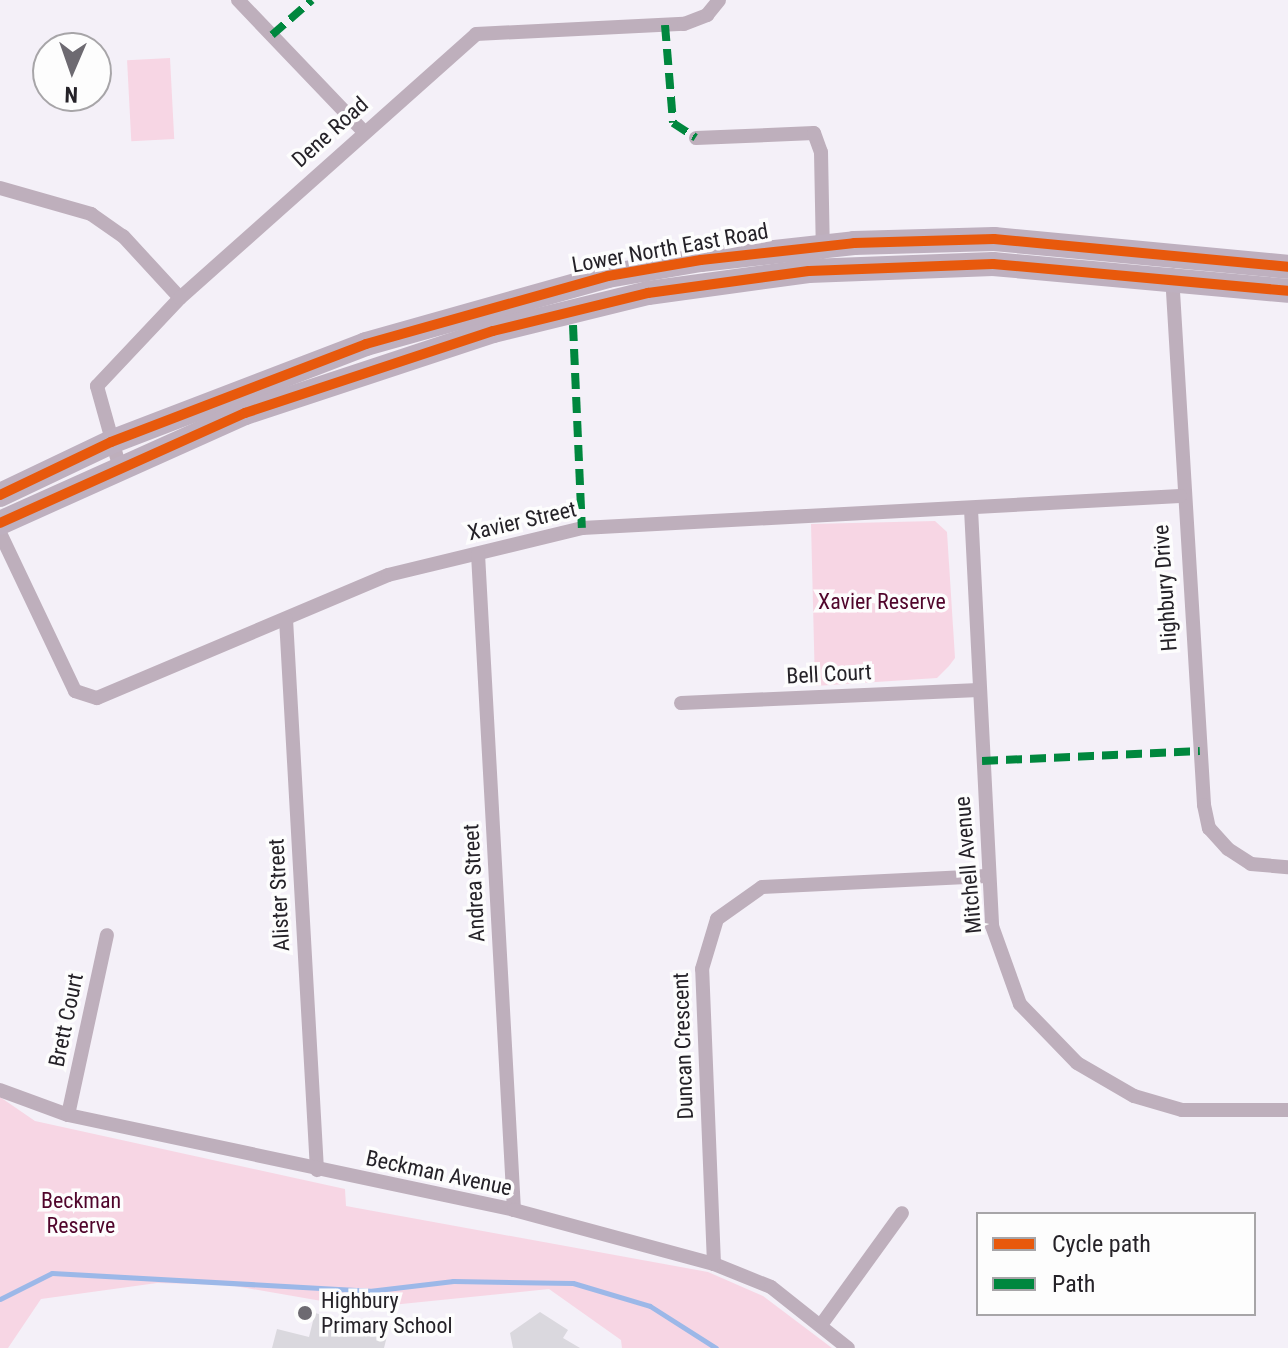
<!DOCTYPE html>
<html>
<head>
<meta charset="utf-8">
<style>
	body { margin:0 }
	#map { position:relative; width:1288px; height:1348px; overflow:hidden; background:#f4f0f8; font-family:"Roboto Condensed",sans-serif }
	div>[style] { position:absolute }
	.green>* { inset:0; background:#f7d6e4; transform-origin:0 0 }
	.stream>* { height:5px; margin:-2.5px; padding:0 2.5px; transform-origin:2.5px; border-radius:2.5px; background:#9cb8e8 }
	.building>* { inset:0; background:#dad8de }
	.street>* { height:14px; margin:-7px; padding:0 7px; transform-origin:7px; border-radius:7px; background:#beafbc }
	.primary>* { height:24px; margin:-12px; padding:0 12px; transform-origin:12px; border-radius:12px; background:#beb0bf }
	.quiet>* { height:8px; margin-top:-4px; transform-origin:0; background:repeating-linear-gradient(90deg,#00873e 0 16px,transparent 0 24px) }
	.cycleway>* { height:10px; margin:-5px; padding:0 5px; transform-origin:5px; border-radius:5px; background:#e8590c }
	.dots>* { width:22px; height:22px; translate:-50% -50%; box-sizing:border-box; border:4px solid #fdfdfd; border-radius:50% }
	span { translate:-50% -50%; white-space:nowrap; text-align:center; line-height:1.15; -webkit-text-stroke:7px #fdfdfd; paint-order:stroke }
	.street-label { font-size:22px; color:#252228 }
	.park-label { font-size:22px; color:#50052b }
	.poi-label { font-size:22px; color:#252228 }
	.left { translate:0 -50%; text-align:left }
	.legend { position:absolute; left:976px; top:1212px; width:280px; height:104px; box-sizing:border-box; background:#fdfdfd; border:2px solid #a7a5a8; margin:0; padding:10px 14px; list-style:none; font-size:24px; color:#252228 }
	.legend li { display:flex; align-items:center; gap:16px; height:40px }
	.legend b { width:40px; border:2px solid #a7a5a8 }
	.north { position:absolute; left:32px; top:32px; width:80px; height:80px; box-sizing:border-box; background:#fdfdfd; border:2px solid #a7a5a8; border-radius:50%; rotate:182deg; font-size:22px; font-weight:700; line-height:32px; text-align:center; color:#252228 }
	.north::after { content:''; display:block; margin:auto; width:28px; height:36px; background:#6d6a71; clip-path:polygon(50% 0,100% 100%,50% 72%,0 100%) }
</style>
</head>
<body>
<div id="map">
	<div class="green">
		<i style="left:170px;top:58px;width:81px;height:43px;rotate:87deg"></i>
		<i style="clip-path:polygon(935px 521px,947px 532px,955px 658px,949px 666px,937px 678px,815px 686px,811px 524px)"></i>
		<i style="clip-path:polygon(0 1097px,35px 1121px,345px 1189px,346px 1206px,708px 1272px,763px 1296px,832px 1348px,622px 1348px,621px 1340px,549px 1289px,362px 1308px,229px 1285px,157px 1283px,41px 1299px,8px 1348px,0 1348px)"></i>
	</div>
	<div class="stream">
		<i style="left:0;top:1299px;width:58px;rotate:-26.6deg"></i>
		<i style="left:52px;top:1273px;width:318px;rotate:3.2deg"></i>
		<i style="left:369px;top:1291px;width:85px;rotate:-6.8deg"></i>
		<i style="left:453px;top:1281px;width:120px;rotate:1deg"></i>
		<i style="left:573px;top:1283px;width:80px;rotate:16.6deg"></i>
		<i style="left:650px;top:1306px;width:78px;rotate:32.5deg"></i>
	</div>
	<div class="building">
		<i style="clip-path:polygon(540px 1312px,568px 1330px,563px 1338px,580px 1348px,513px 1348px,510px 1333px)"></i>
		<i style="clip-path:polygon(315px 1313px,388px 1332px,384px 1348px,272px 1348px,277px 1329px,309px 1337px)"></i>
	</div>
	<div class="street">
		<i style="left:238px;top:0;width:181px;rotate:46.3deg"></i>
		<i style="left:696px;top:138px;width:118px;rotate:-2.4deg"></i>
		<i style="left:814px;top:133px;width:20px;rotate:70deg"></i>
		<i style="left:821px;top:152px;width:100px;rotate:88.9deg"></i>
		<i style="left:0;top:188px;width:95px;rotate:15.9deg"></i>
		<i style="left:91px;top:214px;width:39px;rotate:35deg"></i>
		<i style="left:123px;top:236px;width:84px;rotate:47.4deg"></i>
		<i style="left:1172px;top:275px;width:531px;rotate:86.54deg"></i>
		<i style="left:1204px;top:805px;width:24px;rotate:78deg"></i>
		<i style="left:1209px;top:828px;width:28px;rotate:48deg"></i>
		<i style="left:1228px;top:849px;width:27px;rotate:33deg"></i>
		<i style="left:1251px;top:864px;width:37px;rotate:5deg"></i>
		<i style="left:119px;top:465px;width:82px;rotate:-105.6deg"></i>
		<i style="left:97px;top:386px;width:121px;rotate:-46.7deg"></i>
		<i style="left:180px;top:298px;width:397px;rotate:-41.7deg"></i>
		<i style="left:476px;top:34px;width:208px;rotate:-2.8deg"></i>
		<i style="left:684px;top:24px;width:25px;rotate:-21deg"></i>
		<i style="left:707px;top:15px;width:19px;rotate:-51deg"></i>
		<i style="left:971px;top:509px;width:418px;rotate:87.1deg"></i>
		<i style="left:992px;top:926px;width:83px;rotate:70.3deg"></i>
		<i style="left:1020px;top:1004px;width:82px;rotate:46deg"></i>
		<i style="left:1077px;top:1063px;width:66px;rotate:30.1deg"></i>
		<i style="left:1134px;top:1096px;width:50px;rotate:16.3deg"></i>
		<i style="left:1182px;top:1110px;width:106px"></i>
		<i style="left:0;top:533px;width:175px;rotate:64.6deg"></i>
		<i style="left:75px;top:691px;width:23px;rotate:18deg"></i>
		<i style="left:97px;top:698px;width:316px;rotate:-22.9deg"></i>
		<i style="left:388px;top:575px;width:200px;rotate:-13.6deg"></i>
		<i style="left:582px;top:528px;width:599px;rotate:-3.06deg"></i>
		<i style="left:478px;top:554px;width:657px;rotate:86.86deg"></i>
		<i style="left:286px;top:619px;width:552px;rotate:86.78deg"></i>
		<i style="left:681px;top:703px;width:298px;rotate:-2.5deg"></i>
		<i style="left:0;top:1090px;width:72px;rotate:20.2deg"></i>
		<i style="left:68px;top:1115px;width:456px;rotate:12deg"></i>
		<i style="left:514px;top:1210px;width:207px;rotate:15.1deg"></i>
		<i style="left:714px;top:1264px;width:61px;rotate:22deg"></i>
		<i style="left:771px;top:1287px;width:98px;rotate:38.4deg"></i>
		<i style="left:68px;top:1115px;width:184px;rotate:-77.8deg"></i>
		<i style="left:714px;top:1264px;width:295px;rotate:-92.3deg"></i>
		<i style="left:702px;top:969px;width:52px;rotate:-73.3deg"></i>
		<i style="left:717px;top:919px;width:55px;rotate:-35.4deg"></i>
		<i style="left:762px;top:887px;width:225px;rotate:-2.8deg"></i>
		<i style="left:821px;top:1325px;width:138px;rotate:-54.1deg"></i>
	</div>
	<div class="primary">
		<i style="left:0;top:495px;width:123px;rotate:-25.5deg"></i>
		<i style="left:111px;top:442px;width:273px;rotate:-21deg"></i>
		<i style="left:366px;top:344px;width:251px;rotate:-15.7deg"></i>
		<i style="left:608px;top:276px;width:94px;rotate:-9.8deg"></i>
		<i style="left:701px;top:260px;width:154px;rotate:-6.3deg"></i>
		<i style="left:854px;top:243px;width:140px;rotate:-1.6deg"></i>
		<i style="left:994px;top:239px;width:295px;rotate:5.4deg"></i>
		<i style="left:0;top:523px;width:269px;rotate:-24.2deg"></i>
		<i style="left:245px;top:413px;width:261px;rotate:-18.3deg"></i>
		<i style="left:493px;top:331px;width:160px;rotate:-13.8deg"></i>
		<i style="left:648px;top:293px;width:162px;rotate:-7.8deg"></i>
		<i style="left:809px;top:271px;width:184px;rotate:-2.2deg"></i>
		<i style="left:993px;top:264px;width:296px;rotate:5.2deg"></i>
	</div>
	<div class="quiet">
		<i style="left:665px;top:25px;width:98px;rotate:85.3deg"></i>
		<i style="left:673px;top:123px;width:27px;rotate:33deg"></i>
		<i style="left:272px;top:35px;width:53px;rotate:-41.2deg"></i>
		<i style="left:573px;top:325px;width:203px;rotate:87.5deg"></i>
		<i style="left:982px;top:761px;width:218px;rotate:-2.6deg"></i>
	</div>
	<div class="cycleway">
		<i style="left:0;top:495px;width:123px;rotate:-25.5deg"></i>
		<i style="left:111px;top:442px;width:273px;rotate:-21deg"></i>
		<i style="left:366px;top:344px;width:251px;rotate:-15.7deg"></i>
		<i style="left:608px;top:276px;width:94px;rotate:-9.8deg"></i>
		<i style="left:701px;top:260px;width:154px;rotate:-6.3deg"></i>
		<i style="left:854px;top:243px;width:140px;rotate:-1.6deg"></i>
		<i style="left:994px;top:239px;width:295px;rotate:5.4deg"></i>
		<i style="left:0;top:523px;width:269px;rotate:-24.2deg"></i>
		<i style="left:245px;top:413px;width:261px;rotate:-18.3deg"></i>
		<i style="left:493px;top:331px;width:160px;rotate:-13.8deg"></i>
		<i style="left:648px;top:293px;width:162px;rotate:-7.8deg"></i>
		<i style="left:809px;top:271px;width:184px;rotate:-2.2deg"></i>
		<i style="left:993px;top:264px;width:296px;rotate:5.2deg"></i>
	</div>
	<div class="dots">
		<i style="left:305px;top:1313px;background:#6d6a71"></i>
	</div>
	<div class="street-label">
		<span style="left:330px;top:132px;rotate:-42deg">Dene Road</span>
		<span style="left:670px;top:248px;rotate:-10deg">Lower North East Road</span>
		<span style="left:522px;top:521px;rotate:-13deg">Xavier Street</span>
		<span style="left:1165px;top:588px;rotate:-94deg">Highbury Drive</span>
		<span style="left:829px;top:674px;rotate:-3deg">Bell Court</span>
		<span style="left:968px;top:865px;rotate:-95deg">Mitchell Avenue</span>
		<span style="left:474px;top:883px;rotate:-93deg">Andrea Street</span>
		<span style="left:279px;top:895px;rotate:-93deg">Alister Street</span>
		<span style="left:66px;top:1020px;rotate:-78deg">Brett Court</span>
		<span style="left:683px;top:1046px;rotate:-92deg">Duncan Crescent</span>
		<span style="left:439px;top:1173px;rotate:12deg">Beckman Avenue</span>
	</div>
	<div class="park-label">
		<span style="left:882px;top:602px">Xavier Reserve</span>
		<span style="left:81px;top:1213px">Beckman<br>Reserve</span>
	</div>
	<div class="poi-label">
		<span class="left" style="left:321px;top:1313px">Highbury<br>Primary School</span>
	</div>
	<ul class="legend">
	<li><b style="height:10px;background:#e8590c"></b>Cycle path</li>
	<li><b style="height:10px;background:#00873e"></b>Path</li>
	</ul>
	<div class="north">N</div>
</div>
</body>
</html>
